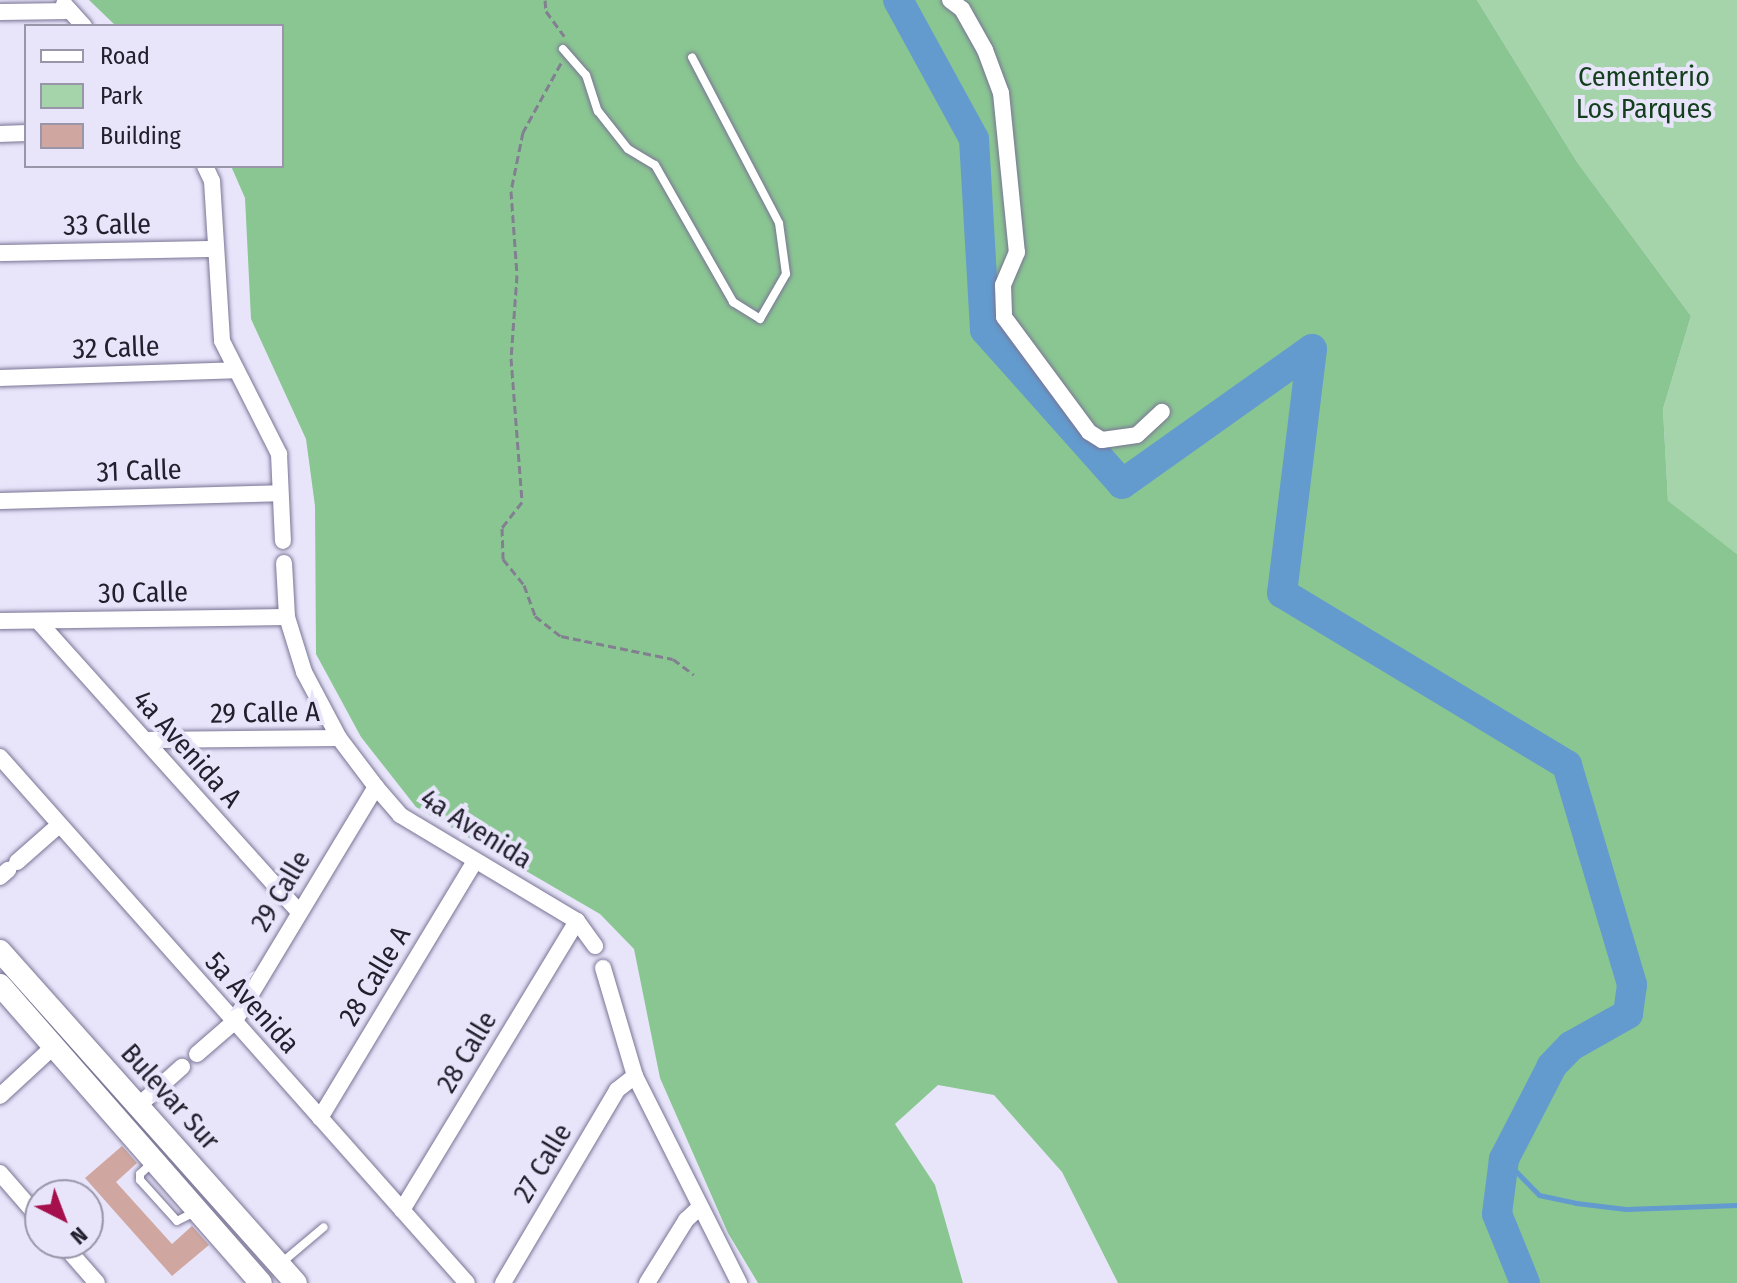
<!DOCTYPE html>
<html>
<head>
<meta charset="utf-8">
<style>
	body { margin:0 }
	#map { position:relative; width:1737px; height:1283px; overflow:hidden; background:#e8e5fb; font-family:"Fira Sans Condensed",sans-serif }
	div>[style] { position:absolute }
	.green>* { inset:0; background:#a5d4aa }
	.forest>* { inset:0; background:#8ac692 }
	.stream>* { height:5px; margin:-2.5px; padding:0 2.5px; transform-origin:2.5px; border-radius:2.5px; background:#639bce }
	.river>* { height:30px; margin:-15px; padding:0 15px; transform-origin:15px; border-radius:15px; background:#639bce }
	.building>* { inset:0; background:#d0a7a0 }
	.path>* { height:3px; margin-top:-1.5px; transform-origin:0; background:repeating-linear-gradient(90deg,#817f90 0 8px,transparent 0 12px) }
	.roads { filter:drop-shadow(0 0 2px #797494) drop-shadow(0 0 2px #797494) }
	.service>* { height:8px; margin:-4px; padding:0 4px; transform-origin:4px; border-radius:4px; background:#fff }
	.minor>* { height:16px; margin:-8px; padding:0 8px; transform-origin:8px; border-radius:8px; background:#fff }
	.secondary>* { height:22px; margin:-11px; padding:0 11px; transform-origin:11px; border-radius:11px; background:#fff }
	span { translate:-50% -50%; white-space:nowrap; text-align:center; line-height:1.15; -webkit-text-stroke:8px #e8e5fb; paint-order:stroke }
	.park-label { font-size:28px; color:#143f1d }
	.street-label { font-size:28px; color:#22202d }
	.legend { position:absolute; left:24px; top:24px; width:260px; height:144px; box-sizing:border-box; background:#e8e5fb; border:2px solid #9996a9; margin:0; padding:10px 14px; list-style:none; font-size:24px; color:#22202d }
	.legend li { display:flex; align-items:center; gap:16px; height:40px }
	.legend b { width:40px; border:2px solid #9996a9 }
	.north { position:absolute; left:24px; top:1179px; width:80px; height:80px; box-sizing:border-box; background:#e8e5fb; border:2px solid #9996a9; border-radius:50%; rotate:138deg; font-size:22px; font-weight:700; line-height:32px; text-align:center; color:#22202d }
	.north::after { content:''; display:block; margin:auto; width:28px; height:36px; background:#a5104c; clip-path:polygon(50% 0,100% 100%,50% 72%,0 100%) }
</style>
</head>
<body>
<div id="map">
	<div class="green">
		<i style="clip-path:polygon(1477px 0,1737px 0,1737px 554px,1668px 502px,1663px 409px,1691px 316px,1577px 162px)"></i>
	</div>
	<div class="forest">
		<i style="clip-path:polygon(89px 0,1477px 0,1577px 162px,1691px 316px,1663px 409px,1668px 501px,1737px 554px,1737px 1283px,1118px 1283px,1062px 1172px,994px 1095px,938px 1085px,895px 1124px,935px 1185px,963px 1283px,758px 1283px,728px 1233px,660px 1078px,634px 949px,600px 914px,416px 807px,361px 737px,316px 654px,315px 506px,306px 439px,251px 319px,245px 198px,231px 166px,282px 166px,282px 26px,116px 26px)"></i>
	</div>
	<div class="stream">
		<i style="left:1504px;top:1159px;width:50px;rotate:45.8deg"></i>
		<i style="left:1539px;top:1195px;width:38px;rotate:12deg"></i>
		<i style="left:1576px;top:1203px;width:50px;rotate:6.8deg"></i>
		<i style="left:1626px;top:1209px;width:111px;rotate:-2.1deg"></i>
	</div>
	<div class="river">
		<i style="left:898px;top:0;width:158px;rotate:61.3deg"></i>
		<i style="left:974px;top:139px;width:191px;rotate:86.7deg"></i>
		<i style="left:985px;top:330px;width:206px;rotate:48.3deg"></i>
		<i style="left:1122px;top:484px;width:233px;rotate:-35.4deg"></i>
		<i style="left:1312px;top:349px;width:246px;rotate:97deg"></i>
		<i style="left:1282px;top:593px;width:333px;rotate:31.1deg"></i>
		<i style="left:1567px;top:765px;width:229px;rotate:73.5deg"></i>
		<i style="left:1632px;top:985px;width:29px;rotate:98deg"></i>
		<i style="left:1628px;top:1014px;width:65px;rotate:150.7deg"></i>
		<i style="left:1571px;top:1046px;width:28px;rotate:134deg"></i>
		<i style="left:1552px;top:1066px;width:105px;rotate:117.3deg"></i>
		<i style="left:1504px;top:1159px;width:55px;rotate:97.3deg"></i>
		<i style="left:1497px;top:1214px;width:74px;rotate:67.9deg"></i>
	</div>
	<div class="building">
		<i style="clip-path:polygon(122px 1146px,137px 1163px,116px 1182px,172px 1244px,192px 1226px,209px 1245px,172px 1276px,85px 1178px)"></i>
	</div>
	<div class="path">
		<i style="left:545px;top:0;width:11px;rotate:85deg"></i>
		<i style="left:546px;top:11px;width:31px;rotate:54deg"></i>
		<i style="left:561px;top:63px;width:79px;rotate:118.8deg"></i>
		<i style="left:523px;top:132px;width:60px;rotate:101.5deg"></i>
		<i style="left:511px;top:191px;width:84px;rotate:85.9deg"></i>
		<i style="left:517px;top:275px;width:83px;rotate:94.1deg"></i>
		<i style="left:511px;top:358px;width:144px;rotate:85.6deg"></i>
		<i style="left:522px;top:502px;width:33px;rotate:128deg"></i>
		<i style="left:502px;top:528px;width:31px;rotate:88deg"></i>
		<i style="left:503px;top:559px;width:33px;rotate:51deg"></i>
		<i style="left:524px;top:585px;width:33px;rotate:70deg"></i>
		<i style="left:535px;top:616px;width:33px;rotate:38deg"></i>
		<i style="left:561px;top:636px;width:114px;rotate:11.6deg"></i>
		<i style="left:673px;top:659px;width:26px;rotate:37deg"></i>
	</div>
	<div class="roads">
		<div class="service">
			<i style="left:563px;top:49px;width:35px;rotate:49deg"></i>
			<i style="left:586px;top:75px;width:38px;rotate:72deg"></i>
			<i style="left:598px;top:111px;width:48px;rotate:51.7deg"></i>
			<i style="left:628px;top:149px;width:31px;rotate:31deg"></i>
			<i style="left:655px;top:165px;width:158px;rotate:60.3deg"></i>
			<i style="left:733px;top:302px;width:32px;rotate:32deg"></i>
			<i style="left:760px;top:319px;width:52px;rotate:-60deg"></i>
			<i style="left:786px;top:274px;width:51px;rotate:-97.8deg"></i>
			<i style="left:779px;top:223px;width:187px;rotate:-117.7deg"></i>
			<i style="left:154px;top:1161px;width:19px;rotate:137deg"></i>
			<i style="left:140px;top:1174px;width:6px;rotate:90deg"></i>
			<i style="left:140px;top:1180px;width:55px;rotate:47.9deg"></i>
			<i style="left:177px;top:1221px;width:20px;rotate:-27deg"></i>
			<i style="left:280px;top:1264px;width:57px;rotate:-40.1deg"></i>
		</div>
		<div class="minor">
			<i style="left:950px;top:0;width:15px;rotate:37deg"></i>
			<i style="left:962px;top:9px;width:47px;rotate:60.7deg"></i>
			<i style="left:985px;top:50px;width:46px;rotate:69.6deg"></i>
			<i style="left:1001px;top:93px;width:160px;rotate:84.3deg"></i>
			<i style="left:1017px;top:252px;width:36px;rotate:113deg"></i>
			<i style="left:1003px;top:285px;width:32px;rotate:88deg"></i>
			<i style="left:1004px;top:317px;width:143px;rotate:53.5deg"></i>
			<i style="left:1089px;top:432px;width:15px;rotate:32deg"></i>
			<i style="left:1102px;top:440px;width:35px;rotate:-8deg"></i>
			<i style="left:1137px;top:435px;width:34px;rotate:-43deg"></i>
			<i style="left:64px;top:4px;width:30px;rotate:48deg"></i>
			<i style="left:0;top:12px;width:70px;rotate:-0.8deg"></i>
			<i style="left:0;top:134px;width:26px;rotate:-2deg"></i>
			<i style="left:205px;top:166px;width:17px;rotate:65deg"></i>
			<i style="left:212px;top:181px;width:160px;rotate:86.4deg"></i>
			<i style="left:222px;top:341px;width:127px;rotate:63.2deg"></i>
			<i style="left:279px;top:454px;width:87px;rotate:87.4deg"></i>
			<i style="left:0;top:253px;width:214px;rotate:-1.1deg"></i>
			<i style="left:0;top:378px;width:235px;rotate:-1.9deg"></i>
			<i style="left:0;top:501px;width:280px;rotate:-1.6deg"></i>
			<i style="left:284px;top:563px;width:54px;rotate:86.8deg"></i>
			<i style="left:287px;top:617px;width:58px;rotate:72.8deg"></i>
			<i style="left:304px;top:672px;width:75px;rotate:62.1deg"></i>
			<i style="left:339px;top:738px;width:61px;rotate:52.9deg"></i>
			<i style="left:376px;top:787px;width:37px;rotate:49deg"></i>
			<i style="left:400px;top:815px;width:206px;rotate:30.9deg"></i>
			<i style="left:577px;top:921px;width:31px;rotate:54deg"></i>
			<i style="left:0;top:621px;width:287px;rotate:-0.8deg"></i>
			<i style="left:38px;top:621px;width:389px;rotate:48.1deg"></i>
			<i style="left:145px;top:740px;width:194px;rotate:-0.6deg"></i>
			<i style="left:0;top:757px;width:703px;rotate:48.4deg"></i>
			<i style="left:17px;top:862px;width:56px;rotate:-41.4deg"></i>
			<i style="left:0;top:877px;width:11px;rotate:-41deg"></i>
			<i style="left:603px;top:968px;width:113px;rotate:73.5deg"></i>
			<i style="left:635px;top:1076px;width:232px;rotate:63.3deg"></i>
			<i style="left:197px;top:1054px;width:49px;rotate:-40.9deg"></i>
			<i style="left:234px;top:1022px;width:275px;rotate:-58.9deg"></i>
			<i style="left:0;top:1096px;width:75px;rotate:-42.8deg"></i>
			<i style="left:138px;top:1106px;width:59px;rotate:-41.6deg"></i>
			<i style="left:320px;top:1118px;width:300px;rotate:-58.9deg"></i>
			<i style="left:0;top:1173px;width:61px;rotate:49deg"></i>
			<i style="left:402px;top:1210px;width:338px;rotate:-58.8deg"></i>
			<i style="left:62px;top:1243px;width:53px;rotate:48.8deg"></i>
			<i style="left:503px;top:1283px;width:224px;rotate:-59.4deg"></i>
			<i style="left:617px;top:1090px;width:23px;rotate:-38deg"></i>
			<i style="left:647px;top:1283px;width:74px;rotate:-58.2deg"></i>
			<i style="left:686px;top:1220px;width:19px;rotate:-43deg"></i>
		</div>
		<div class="secondary">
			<i style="left:0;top:951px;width:445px;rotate:48.3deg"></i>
			<i style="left:0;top:985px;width:396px;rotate:48.8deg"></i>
		</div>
	</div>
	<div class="park-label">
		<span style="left:1644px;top:93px">Cementerio<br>Los Parques</span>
	</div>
	<div class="street-label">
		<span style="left:107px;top:225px;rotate:-1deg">33 Calle</span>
		<span style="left:116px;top:348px;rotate:-2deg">32 Calle</span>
		<span style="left:139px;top:471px;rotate:-2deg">31 Calle</span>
		<span style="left:143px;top:593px;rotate:-1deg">30 Calle</span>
		<span style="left:265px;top:713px;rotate:-1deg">29 Calle A</span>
		<span style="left:187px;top:749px;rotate:48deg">4a Avenida A</span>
		<span style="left:476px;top:829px;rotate:32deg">4a Avenida</span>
		<span style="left:281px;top:891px;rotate:-59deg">29 Calle</span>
		<span style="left:375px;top:976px;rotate:-59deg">28 Calle A</span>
		<span style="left:252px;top:1003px;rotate:48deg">5a Avenida</span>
		<span style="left:467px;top:1052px;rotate:-59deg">28 Calle</span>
		<span style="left:170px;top:1097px;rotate:48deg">Bulevar Sur</span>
		<span style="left:543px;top:1163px;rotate:-59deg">27 Calle</span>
	</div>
	<ul class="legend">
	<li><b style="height:10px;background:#fff"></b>Road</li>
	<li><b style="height:22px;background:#a5d4aa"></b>Park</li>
	<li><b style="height:22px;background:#d0a7a0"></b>Building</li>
	</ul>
	<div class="north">N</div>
</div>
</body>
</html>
